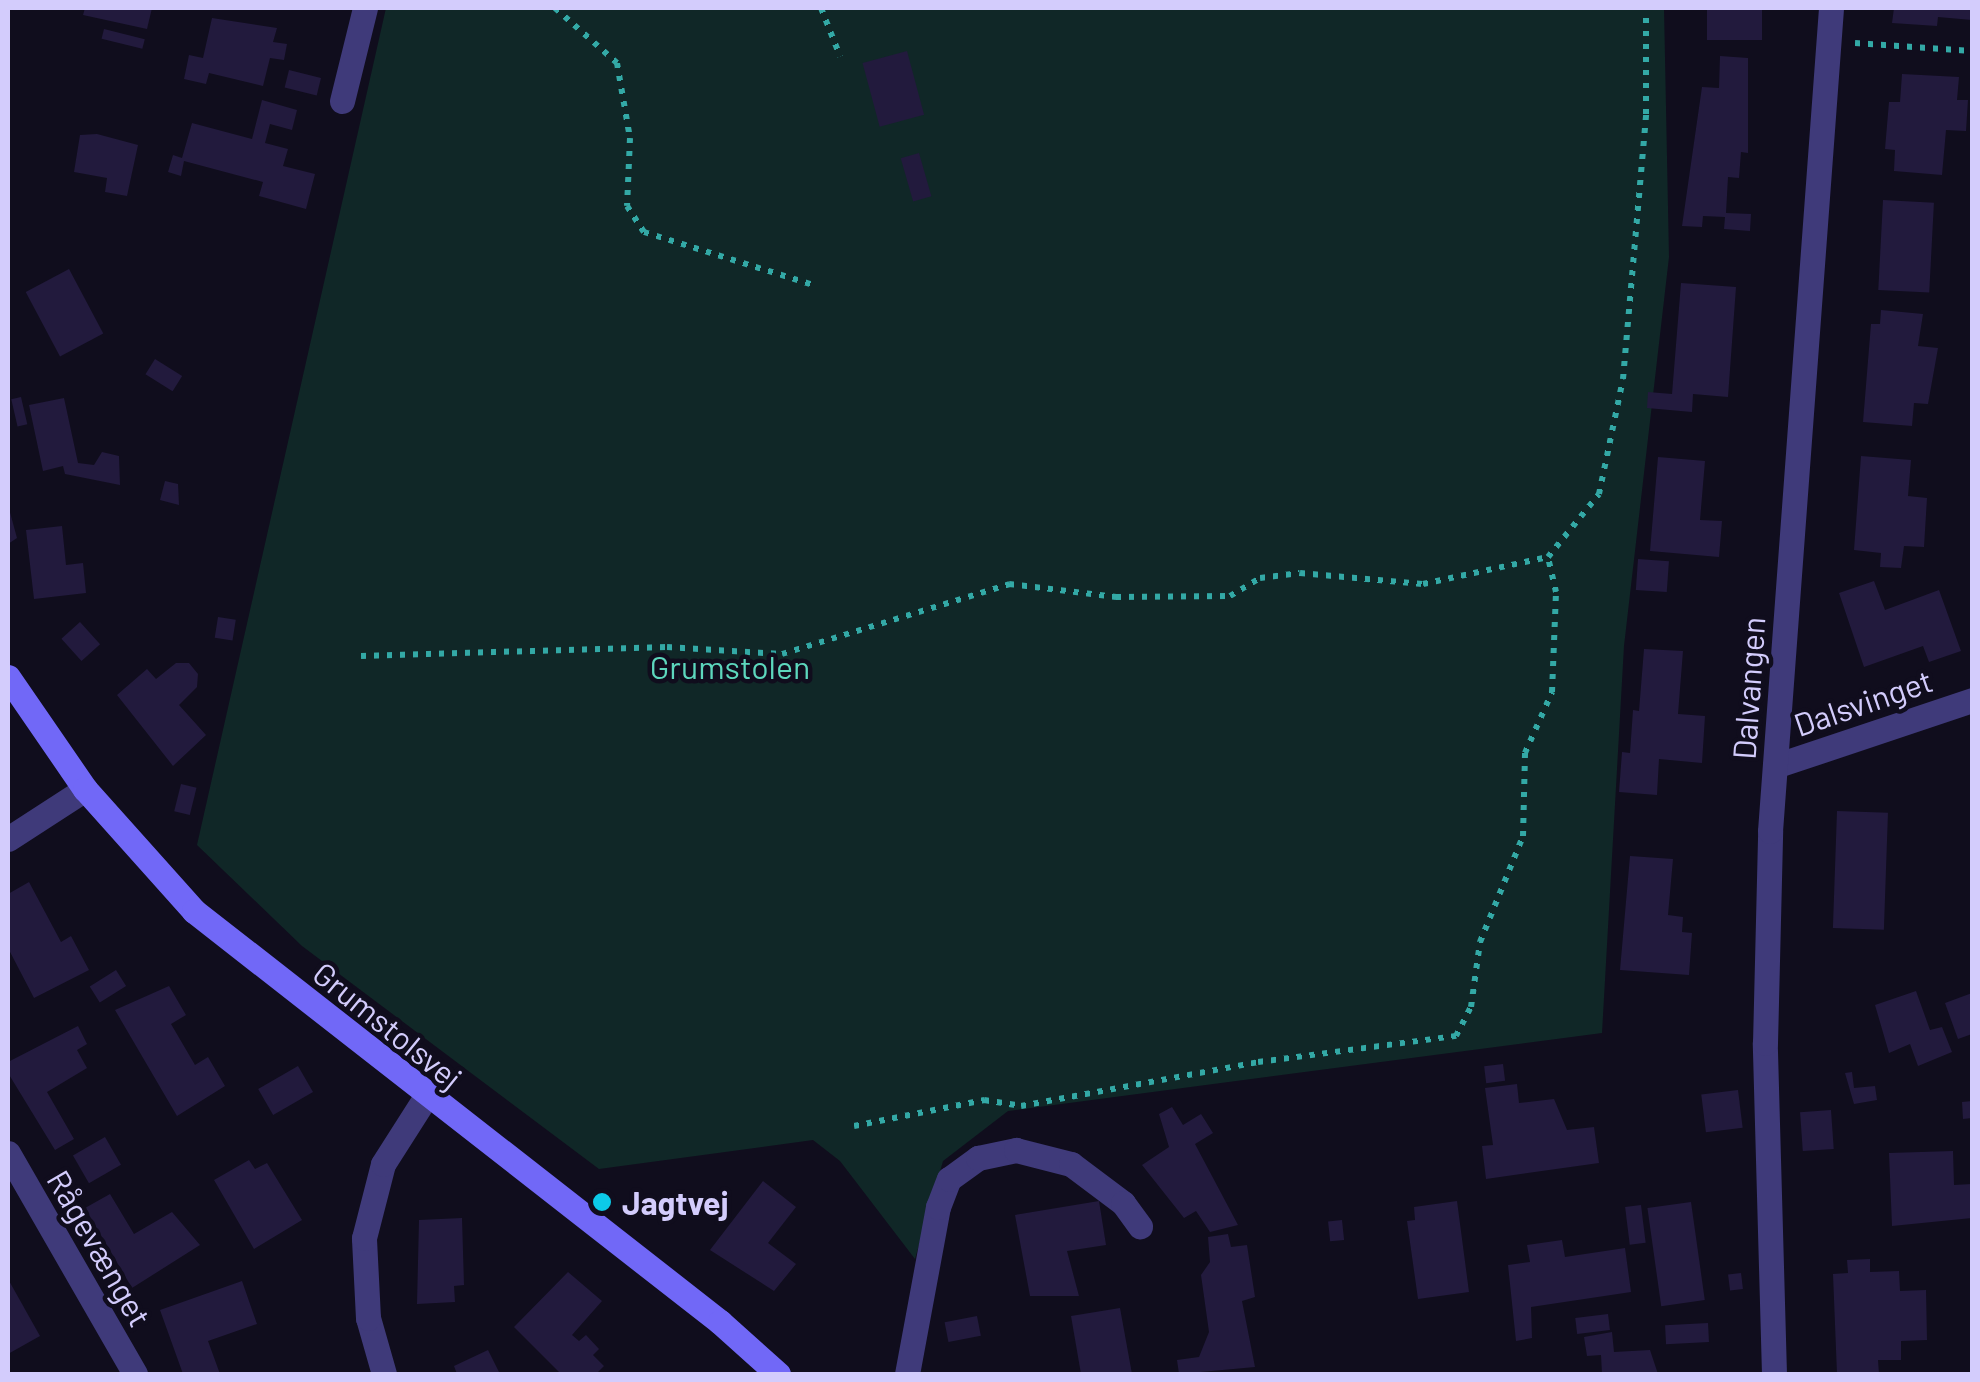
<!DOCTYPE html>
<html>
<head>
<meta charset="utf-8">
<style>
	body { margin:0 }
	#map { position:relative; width:1980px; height:1382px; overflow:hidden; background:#100d1d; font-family:Barlow,sans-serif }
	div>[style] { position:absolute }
	.green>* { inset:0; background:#102727 }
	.building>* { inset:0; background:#221a3d; transform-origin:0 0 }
	.path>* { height:6px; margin-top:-3px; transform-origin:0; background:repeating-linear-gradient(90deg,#33a9a6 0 5px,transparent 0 13px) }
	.street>* { height:25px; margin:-12.5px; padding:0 12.5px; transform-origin:12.5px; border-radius:12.5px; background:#3f3a7a }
	.secondary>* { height:25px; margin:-12.5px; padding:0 12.5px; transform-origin:12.5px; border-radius:12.5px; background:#7168f7 }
	.dots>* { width:28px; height:28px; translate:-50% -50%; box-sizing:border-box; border:5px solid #100d1d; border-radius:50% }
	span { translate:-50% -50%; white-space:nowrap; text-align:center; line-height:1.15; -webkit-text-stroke:9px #100d1d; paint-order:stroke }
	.park-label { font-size:32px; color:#5dd7bd }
	.street-label { font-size:32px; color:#d3ccfc }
	.poi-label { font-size:32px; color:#d3ccfc; font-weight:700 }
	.left { translate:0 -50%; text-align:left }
	.frame { position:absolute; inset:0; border:10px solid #d3ccfc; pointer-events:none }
</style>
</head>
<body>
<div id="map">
	<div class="green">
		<i style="clip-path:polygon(386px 8px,1664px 8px,1669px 257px,1624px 646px,1602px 1033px,1008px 1111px,943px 1161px,915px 1259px,840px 1161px,813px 1140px,599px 1169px,302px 946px,197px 845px)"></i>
	</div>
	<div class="building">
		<i style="clip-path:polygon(85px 8px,152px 8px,147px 29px,83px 15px)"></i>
		<i style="left:1707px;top:8px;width:55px;height:32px"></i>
		<i style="clip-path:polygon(1894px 8px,1972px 8px,1972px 20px,1938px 17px,1937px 26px,1892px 23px)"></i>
		<i style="clip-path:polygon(212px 18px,277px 28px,273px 42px,287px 44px,284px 60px,270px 58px,263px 86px,209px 73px,206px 84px,184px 79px,189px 55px,203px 58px)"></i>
		<i style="left:104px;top:29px;width:42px;height:10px;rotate:14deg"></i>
		<i style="left:907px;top:51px;width:66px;height:46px;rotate:75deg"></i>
		<i style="clip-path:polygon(1720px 56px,1748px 58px,1748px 153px,1741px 152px,1739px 178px,1728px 177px,1726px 213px,1751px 214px,1750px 231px,1724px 229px,1725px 217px,1703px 216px,1702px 227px,1682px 226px,1702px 87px,1719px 88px)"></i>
		<i style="left:289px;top:70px;width:33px;height:18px;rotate:14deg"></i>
		<i style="clip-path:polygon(1902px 74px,1959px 77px,1957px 100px,1968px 100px,1966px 131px,1946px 130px,1942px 175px,1894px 171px,1895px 150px,1885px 149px,1889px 102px,1900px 102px)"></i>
		<i style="clip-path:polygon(262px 100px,297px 110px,292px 130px,270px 124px,265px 143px,288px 149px,283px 166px,315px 174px,306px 209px,259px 196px,263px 182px,184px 161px,181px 176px,168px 172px,173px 155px,182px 158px,192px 123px,252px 139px)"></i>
		<i style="clip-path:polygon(97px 134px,138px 145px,127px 196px,105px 192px,107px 178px,74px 172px,80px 135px)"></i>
		<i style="left:919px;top:153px;width:45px;height:19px;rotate:74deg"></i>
		<i style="left:1883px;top:200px;width:51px;height:90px;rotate:3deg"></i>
		<i style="left:69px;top:269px;width:73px;height:49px;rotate:62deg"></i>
		<i style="clip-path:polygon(1681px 283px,1736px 287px,1728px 397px,1693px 394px,1692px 412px,1647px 408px,1648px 392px,1672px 394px)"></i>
		<i style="clip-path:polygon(1881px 310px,1923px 314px,1918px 346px,1938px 348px,1928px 404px,1914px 403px,1912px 426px,1863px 422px,1871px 324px,1880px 324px)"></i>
		<i style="left:155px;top:359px;width:32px;height:18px;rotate:32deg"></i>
		<i style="left:21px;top:397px;width:28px;height:10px;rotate:77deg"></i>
		<i style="clip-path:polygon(64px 398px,78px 463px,94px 465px,102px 452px,119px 456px,120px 485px,65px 474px,63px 466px,43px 471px,29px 405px)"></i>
		<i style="clip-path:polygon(1861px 456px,1911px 460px,1908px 496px,1927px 498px,1924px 547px,1904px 546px,1901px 568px,1880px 567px,1881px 553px,1854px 550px)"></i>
		<i style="clip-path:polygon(1658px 457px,1705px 461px,1700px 520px,1722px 521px,1719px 557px,1650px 551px)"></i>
		<i style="clip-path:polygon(165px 481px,178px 484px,179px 505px,160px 500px)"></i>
		<i style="clip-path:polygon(8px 505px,17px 538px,8px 544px)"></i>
		<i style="clip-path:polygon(62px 526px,66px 565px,83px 563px,86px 593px,34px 599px,26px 530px)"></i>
		<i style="left:1638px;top:559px;width:31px;height:31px;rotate:4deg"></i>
		<i style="clip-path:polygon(1874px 581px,1885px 610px,1939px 590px,1961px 651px,1929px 662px,1923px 646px,1864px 667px,1839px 593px)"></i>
		<i style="left:218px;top:617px;width:18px;height:21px;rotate:9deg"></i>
		<i style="left:80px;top:622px;width:30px;height:25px;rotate:48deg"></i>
		<i style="clip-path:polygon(1644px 649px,1683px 651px,1678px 714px,1705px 716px,1702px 763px,1659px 759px,1657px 795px,1619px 792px,1622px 752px,1630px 753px,1633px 710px,1639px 711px)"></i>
		<i style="clip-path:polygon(176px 663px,189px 663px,198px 674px,197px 687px,179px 705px,206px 735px,173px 766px,117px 695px,147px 669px,156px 679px)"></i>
		<i style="left:181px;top:784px;width:16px;height:28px;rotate:14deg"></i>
		<i style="left:1837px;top:811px;width:51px;height:117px;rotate:2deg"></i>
		<i style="clip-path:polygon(1630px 856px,1673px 859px,1668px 915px,1683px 917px,1682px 932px,1692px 933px,1689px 975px,1620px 970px)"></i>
		<i style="clip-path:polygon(29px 882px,61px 942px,71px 936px,89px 970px,34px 998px,8px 948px,8px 894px)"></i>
		<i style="left:116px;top:970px;width:19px;height:31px;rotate:58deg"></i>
		<i style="clip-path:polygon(169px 986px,186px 1015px,171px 1024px,195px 1065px,208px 1057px,225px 1086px,177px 1116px,115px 1010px)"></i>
		<i style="clip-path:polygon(1916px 991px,1930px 1030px,1942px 1027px,1952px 1052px,1918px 1066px,1910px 1044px,1889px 1053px,1875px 1005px)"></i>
		<i style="clip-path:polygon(1972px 993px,1972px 1034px,1958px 1039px,1945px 1003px)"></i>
		<i style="clip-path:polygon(78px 1026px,87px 1044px,77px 1050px,87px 1068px,47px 1092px,74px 1139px,55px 1150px,8px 1073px,8px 1062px)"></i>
		<i style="left:1503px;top:1064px;width:17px;height:19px;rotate:83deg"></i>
		<i style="left:298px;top:1066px;width:30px;height:46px;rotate:60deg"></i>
		<i style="clip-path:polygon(1852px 1072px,1854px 1088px,1875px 1086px,1877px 1100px,1854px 1104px,1845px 1073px)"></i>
		<i style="clip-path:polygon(1517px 1084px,1519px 1103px,1554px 1099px,1567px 1130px,1594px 1127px,1599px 1163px,1486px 1179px,1482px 1146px,1493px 1145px,1485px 1088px)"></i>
		<i style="left:1738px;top:1090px;width:38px;height:37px;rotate:83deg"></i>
		<i style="clip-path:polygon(1972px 1101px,1972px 1118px,1963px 1119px,1962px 1102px)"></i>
		<i style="clip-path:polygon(1172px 1107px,1183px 1125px,1201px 1114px,1213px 1133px,1195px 1144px,1238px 1225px,1210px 1232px,1196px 1211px,1184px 1218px,1142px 1165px,1169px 1147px,1159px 1114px)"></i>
		<i style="left:1831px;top:1110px;width:39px;height:31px;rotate:86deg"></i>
		<i style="left:105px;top:1137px;width:32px;height:37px;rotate:60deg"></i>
		<i style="clip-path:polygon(1953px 1151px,1954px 1185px,1972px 1184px,1972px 1218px,1892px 1226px,1889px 1153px)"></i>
		<i style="clip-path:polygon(249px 1160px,255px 1169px,267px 1163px,302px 1220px,254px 1249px,214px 1180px)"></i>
		<i style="clip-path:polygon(763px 1181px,796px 1207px,768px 1243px,796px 1264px,774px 1291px,710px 1250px)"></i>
		<i style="clip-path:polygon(110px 1194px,134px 1234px,172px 1212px,200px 1245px,132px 1288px,85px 1208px)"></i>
		<i style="clip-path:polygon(1099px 1201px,1106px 1245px,1067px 1251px,1079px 1296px,1030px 1296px,1015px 1215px)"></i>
		<i style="clip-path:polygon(1457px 1201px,1469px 1292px,1418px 1299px,1407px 1221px,1415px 1220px,1414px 1207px)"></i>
		<i style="left:1691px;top:1202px;width:99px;height:44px;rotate:82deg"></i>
		<i style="left:1641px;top:1205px;width:38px;height:16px;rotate:83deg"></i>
		<i style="clip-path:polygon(462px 1218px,464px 1285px,454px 1286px,455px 1302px,417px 1304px,419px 1220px)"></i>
		<i style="left:1342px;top:1220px;width:20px;height:14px;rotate:84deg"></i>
		<i style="clip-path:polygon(1228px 1234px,1231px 1247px,1247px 1245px,1255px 1297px,1242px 1301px,1255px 1367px,1179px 1374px,1177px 1360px,1199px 1357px,1209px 1332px,1201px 1275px,1210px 1262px,1208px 1237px)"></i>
		<i style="clip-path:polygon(1562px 1240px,1565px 1257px,1625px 1248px,1631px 1292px,1531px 1307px,1532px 1338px,1516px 1341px,1508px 1265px,1530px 1262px,1527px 1245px)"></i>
		<i style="clip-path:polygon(1870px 1259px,1870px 1272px,1899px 1271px,1900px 1291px,1926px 1290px,1927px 1340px,1901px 1341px,1901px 1360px,1878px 1360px,1879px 1374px,1837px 1374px,1833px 1274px,1848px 1273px,1847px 1260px)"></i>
		<i style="clip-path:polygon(568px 1272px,602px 1301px,572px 1335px,579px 1341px,586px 1335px,599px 1349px,593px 1355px,604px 1366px,596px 1374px,561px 1374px,514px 1327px)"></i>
		<i style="left:1741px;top:1273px;width:16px;height:13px;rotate:83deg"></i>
		<i style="clip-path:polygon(8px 1279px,40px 1336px,8px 1354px)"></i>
		<i style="clip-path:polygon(242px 1281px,257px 1324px,208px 1341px,220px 1374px,183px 1374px,160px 1310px)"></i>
		<i style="clip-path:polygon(1120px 1308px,1132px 1374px,1081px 1374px,1071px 1316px)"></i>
		<i style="left:1608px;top:1314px;width:16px;height:33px;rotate:83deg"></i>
		<i style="left:977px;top:1316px;width:20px;height:33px;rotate:79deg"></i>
		<i style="left:1708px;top:1323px;width:19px;height:43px;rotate:87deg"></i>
		<i style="clip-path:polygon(1612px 1332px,1614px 1352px,1650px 1350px,1658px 1374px,1602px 1374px,1601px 1355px,1587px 1356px,1584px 1337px)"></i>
		<i style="clip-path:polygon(488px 1350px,500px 1374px,457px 1374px,454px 1366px)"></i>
	</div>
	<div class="path">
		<i style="left:555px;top:8px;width:83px;rotate:41.6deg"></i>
		<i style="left:617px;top:63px;width:76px;rotate:80.2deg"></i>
		<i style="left:630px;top:138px;width:68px;rotate:92.5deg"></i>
		<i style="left:627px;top:206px;width:31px;rotate:57deg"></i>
		<i style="left:644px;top:232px;width:177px;rotate:17.4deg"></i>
		<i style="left:821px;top:8px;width:52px;rotate:68.4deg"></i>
		<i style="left:1855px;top:43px;width:117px;rotate:3.9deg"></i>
		<i style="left:361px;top:656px;width:306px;rotate:-1.7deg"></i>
		<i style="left:667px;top:647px;width:115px;rotate:3.5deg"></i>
		<i style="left:782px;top:654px;width:238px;rotate:-17.1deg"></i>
		<i style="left:1009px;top:584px;width:108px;rotate:6.9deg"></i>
		<i style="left:1116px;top:597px;width:114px;rotate:-0.5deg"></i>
		<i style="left:1230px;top:596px;width:35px;rotate:-31deg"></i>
		<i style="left:1260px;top:578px;width:40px;rotate:-7.1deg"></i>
		<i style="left:1300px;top:573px;width:123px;rotate:5.1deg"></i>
		<i style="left:1423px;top:584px;width:128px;rotate:-12.2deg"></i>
		<i style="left:1548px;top:557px;width:81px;rotate:-51deg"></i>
		<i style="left:1599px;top:494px;width:117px;rotate:-78.2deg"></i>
		<i style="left:1623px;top:379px;width:266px;rotate:-85deg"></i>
		<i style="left:1646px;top:114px;width:106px;rotate:-90deg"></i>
		<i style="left:854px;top:1126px;width:133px;rotate:-11.3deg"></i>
		<i style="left:984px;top:1100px;width:37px;rotate:9deg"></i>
		<i style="left:1021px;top:1106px;width:241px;rotate:-10.5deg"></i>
		<i style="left:1258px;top:1062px;width:200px;rotate:-7.5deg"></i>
		<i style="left:1456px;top:1036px;width:33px;rotate:-63deg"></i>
		<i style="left:1471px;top:1007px;width:66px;rotate:-82.1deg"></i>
		<i style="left:1480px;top:942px;width:114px;rotate:-67.9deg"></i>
		<i style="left:1523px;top:836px;width:83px;rotate:-88.6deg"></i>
		<i style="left:1525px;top:753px;width:67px;rotate:-66.1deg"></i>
		<i style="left:1552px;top:692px;width:100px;rotate:-87.7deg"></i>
		<i style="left:1556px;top:592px;width:36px;rotate:-103deg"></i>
	</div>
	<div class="street">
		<i style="left:342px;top:101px;width:96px;rotate:-76.1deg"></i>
		<i style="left:1775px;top:766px;width:208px;rotate:-18.5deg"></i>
		<i style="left:8px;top:839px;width:92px;rotate:-33deg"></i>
		<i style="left:8px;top:1153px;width:255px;rotate:60.1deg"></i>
		<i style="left:384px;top:1374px;width:58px;rotate:-105.9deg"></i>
		<i style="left:368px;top:1318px;width:80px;rotate:-92.9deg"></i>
		<i style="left:364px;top:1238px;width:76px;rotate:-75.6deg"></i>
		<i style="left:383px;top:1164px;width:78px;rotate:-57.5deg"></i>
		<i style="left:907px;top:1374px;width:170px;rotate:-79.5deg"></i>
		<i style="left:938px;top:1207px;width:30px;rotate:-69deg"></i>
		<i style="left:949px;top:1179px;width:36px;rotate:-36deg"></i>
		<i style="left:978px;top:1158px;width:39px;rotate:-12deg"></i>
		<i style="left:1016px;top:1150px;width:57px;rotate:14.3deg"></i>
		<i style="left:1071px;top:1164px;width:65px;rotate:36.9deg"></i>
		<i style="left:1123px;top:1203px;width:29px;rotate:54deg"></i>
		<i style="left:1774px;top:1374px;width:331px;rotate:-91.6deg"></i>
		<i style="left:1765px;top:1043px;width:212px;rotate:-88.6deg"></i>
		<i style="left:1770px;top:831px;width:825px;rotate:-85.76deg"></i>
	</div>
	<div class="secondary">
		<i style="left:8px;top:677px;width:136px;rotate:55.5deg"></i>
		<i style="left:85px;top:789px;width:164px;rotate:48.2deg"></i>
		<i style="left:194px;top:911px;width:668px;rotate:38deg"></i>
		<i style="left:720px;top:1322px;width:78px;rotate:41.9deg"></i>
	</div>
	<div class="dots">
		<i style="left:602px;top:1202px;background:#0ccae8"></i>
	</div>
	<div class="park-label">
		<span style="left:730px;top:666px">Grumstolen</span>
	</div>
	<div class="street-label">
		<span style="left:1748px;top:688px;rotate:-86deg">Dalvangen</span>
		<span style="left:1863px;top:702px;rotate:-19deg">Dalsvinget</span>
		<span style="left:388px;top:1025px;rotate:39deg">Grumstolsvej</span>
		<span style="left:100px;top:1248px;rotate:60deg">Rågevænget</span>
	</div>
	<div class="poi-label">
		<span class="left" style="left:622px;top:1202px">Jagtvej</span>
	</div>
	<div class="frame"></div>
</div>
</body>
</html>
